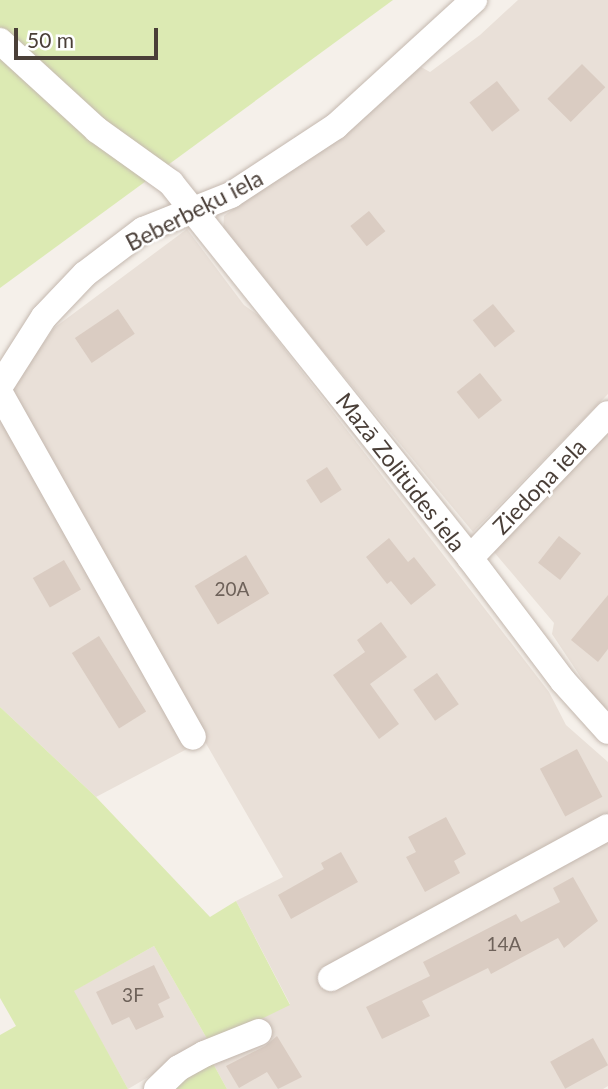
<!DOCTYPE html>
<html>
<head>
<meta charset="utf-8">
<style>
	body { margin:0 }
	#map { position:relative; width:608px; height:1089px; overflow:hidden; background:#f5f0ea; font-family:Lato,sans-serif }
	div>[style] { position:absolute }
	.residential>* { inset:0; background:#e9e0d8 }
	.green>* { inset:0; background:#dceab3 }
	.building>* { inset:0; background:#daccc2; transform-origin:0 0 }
	.roads { filter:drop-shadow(0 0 2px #c4b8af) drop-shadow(0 0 2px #c4b8af) }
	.minor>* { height:26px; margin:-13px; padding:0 13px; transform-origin:13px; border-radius:13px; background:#fff }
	span { translate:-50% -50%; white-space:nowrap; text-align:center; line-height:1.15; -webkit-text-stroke:5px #fff; paint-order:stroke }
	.number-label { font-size:19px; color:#6e625a }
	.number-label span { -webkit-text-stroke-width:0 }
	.street-label { font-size:23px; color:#4a3f38 }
	.scale { position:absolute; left:14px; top:28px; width:144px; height:32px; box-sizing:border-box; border:4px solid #4a3f38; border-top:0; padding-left:9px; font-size:21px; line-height:24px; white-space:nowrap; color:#4a3f38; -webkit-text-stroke:5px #fff; paint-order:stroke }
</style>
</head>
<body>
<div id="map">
	<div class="residential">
		<i style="clip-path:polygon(518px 0,608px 0,608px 394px,473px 532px,223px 230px,224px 216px,421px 67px,430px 72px,480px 35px)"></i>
		<i style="clip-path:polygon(187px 229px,244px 305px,259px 316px,549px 692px,566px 725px,608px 762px,608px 1086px,603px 1089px,227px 1089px,210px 1058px,198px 1048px,128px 1089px,73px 991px,154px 946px,210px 1044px,290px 1004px,236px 901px,283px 877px,204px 740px,96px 797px,0 707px,0 405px,54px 328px)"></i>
		<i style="clip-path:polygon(608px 433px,608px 711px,596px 700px,552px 634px,554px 623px,494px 552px)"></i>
	</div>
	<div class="green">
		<i style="clip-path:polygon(0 0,393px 0,0 288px)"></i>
		<i style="clip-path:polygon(0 707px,96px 797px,210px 917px,236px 901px,290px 1005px,210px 1044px,154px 946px,74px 991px,128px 1089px,0 1089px,0 1035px,16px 1026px,0 998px)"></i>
		<i style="clip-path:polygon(210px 1058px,227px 1089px,167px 1089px)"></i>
	</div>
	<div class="building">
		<i style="left:582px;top:64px;width:33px;height:49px;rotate:45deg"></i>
		<i style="left:497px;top:81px;width:37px;height:35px;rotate:52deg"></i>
		<i style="left:369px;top:211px;width:26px;height:24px;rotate:51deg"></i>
		<i style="left:493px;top:304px;width:35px;height:26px;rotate:51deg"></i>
		<i style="left:118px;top:309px;width:30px;height:52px;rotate:56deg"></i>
		<i style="left:480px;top:373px;width:35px;height:30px;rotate:51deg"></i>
		<i style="left:327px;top:467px;width:27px;height:25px;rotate:57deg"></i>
		<i style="left:559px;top:536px;width:28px;height:34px;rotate:38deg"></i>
		<i style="clip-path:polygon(389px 538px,408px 562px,414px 557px,436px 585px,411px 605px,391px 581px,387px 584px,366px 557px)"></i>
		<i style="left:246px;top:555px;width:45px;height:60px;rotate:59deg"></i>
		<i style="left:64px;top:560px;width:34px;height:36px;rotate:60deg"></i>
		<i style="clip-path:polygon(608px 595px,608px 649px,598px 662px,571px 640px)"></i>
		<i style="clip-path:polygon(381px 622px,407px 657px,370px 684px,399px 724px,379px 739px,333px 675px,365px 652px,357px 640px)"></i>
		<i style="left:99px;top:636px;width:89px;height:32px;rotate:58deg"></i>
		<i style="left:437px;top:673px;width:38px;height:29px;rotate:55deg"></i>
		<i style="left:577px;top:749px;width:54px;height:42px;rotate:62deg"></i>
		<i style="clip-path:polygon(446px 817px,466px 854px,454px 861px,460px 873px,425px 892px,406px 857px,416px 852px,408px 837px)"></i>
		<i style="clip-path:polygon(341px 852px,358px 882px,291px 919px,278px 895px,324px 869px,321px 863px)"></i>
		<i style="clip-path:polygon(573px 877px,598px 921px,564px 948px,558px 938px,491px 974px,488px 968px,422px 1001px,430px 1016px,382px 1039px,366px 1007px,430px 976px,423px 962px,516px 914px,521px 922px,560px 902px,553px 888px)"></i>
		<i style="clip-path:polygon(154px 965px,170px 998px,158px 1004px,164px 1017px,136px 1030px,129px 1017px,112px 1025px,96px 992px)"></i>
		<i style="clip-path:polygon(277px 1036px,302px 1077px,278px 1089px,267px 1072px,239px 1088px,226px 1066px,265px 1046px)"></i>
		<i style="left:593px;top:1038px;width:31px;height:49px;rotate:61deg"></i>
	</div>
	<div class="roads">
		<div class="minor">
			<i style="left:0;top:41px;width:132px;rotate:42.5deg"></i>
			<i style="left:97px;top:130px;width:91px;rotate:35.6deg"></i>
			<i style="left:171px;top:183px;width:480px;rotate:51.4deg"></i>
			<i style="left:470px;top:558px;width:154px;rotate:52.9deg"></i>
			<i style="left:563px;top:681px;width:67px;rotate:48deg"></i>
			<i style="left:0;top:386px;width:82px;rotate:-57.5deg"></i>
			<i style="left:44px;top:317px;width:59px;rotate:-46.4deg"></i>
			<i style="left:85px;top:274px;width:73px;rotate:-37.2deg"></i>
			<i style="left:143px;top:230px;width:95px;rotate:-21.7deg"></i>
			<i style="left:231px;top:195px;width:126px;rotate:-33.3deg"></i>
			<i style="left:336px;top:126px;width:187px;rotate:-42.4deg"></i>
			<i style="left:0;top:393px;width:394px;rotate:60.7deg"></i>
			<i style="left:470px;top:558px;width:199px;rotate:-46.2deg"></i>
			<i style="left:331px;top:978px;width:315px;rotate:-28.6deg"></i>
			<i style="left:157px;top:1089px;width:30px;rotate:-44deg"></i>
			<i style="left:179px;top:1068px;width:29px;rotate:-29deg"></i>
			<i style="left:204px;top:1054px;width:59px;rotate:-21.8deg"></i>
		</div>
	</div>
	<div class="number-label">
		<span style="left:232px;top:589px">20A</span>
		<span style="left:504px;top:944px">14A</span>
		<span style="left:133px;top:995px">3F</span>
	</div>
	<div class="street-label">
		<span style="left:194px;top:210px;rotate:-27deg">Beberbeķu iela</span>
		<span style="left:401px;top:472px;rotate:52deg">Mazā Zolitūdes iela</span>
		<span style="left:539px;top:486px;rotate:-46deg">Ziedoņa iela</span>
	</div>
	<div class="scale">50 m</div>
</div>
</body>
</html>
